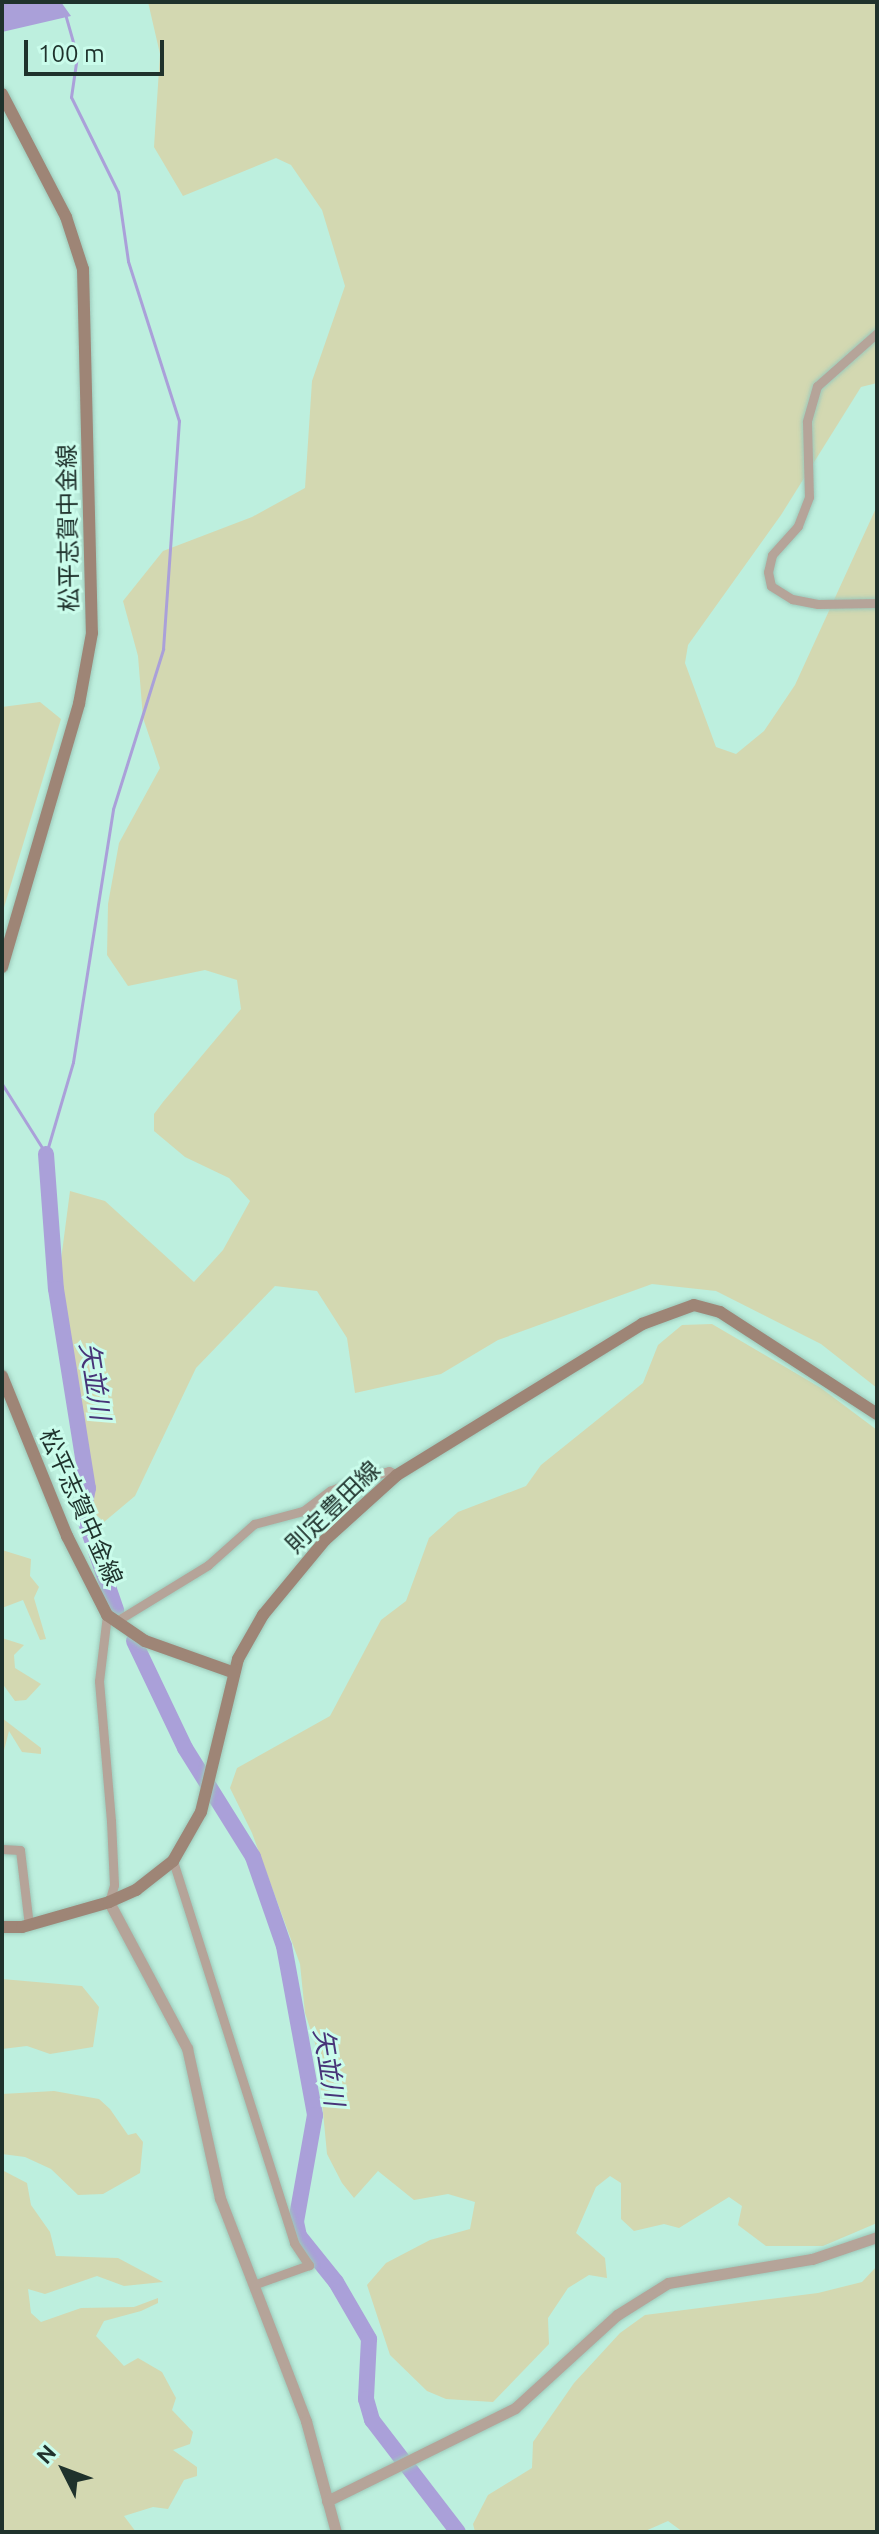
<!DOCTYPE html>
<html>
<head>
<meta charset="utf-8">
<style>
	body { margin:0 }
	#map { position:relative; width:879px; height:2534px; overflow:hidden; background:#bdefde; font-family:Ubuntu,"Noto Sans JP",sans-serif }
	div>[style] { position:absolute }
	.green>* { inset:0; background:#d3d8b1 }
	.water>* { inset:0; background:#aaa0d9 }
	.stream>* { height:3px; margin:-1.5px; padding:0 1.5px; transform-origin:1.5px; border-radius:1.5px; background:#aaa0d9 }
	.river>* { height:16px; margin:-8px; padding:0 8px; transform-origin:8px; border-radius:8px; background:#aaa0d9 }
	.roads { filter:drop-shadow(0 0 2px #9dc9ba) drop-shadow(0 0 2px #9dc9ba) }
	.minor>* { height:9px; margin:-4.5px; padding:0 4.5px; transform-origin:4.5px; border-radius:4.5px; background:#b5a499 }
	.tertiary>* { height:11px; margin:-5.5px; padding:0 5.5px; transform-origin:5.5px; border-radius:5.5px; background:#b5a499 }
	.secondary>* { height:12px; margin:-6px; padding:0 6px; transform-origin:6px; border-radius:6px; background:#9e8576 }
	span { translate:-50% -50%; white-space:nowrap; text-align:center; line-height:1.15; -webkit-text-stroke:6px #cafceb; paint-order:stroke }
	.street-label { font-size:24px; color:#1f322c }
	.water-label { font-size:26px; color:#473478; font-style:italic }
	.frame { position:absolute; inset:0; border:4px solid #1f322c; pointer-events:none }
	.north { position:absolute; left:24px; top:2430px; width:80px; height:80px; -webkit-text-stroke:6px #cafceb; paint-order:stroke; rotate:312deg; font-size:22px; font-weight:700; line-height:32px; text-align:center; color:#1f322c }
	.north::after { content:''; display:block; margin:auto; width:28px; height:36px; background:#1f322c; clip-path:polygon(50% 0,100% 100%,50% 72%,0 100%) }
	.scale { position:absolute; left:24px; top:40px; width:140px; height:36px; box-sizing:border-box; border:4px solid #1f322c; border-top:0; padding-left:10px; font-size:24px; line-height:28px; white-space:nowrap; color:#1f322c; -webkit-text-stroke:6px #cafceb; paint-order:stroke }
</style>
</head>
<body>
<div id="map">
	<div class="green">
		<i style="clip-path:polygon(148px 2px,877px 2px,877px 383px,861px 387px,781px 515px,688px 645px,685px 663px,716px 747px,736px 754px,764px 731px,795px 685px,877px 506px,877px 1388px,821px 1344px,716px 1291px,652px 1284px,498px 1340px,441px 1374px,355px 1393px,347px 1338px,317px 1291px,275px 1286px,196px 1368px,135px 1496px,104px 1522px,78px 1498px,61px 1260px,70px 1191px,105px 1201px,194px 1282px,223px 1250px,250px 1201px,229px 1178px,185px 1157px,154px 1131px,154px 1114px,163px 1102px,241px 1009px,237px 980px,205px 970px,128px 986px,107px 955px,108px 904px,119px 843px,160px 768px,143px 718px,138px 656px,123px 601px,163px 551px,252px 517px,305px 488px,312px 381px,345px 286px,322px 210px,291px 165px,276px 158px,183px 196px,154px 147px,160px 54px)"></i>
		<i style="clip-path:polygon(40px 702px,61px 719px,2px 914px,2px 707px)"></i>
		<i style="clip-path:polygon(712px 1324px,821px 1388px,877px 1430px,877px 2223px,823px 2246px,766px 2246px,738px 2225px,742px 2206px,729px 2197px,679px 2228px,664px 2224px,634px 2231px,621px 2219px,621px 2183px,610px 2176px,596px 2187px,576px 2233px,605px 2258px,607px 2278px,589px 2275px,568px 2288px,548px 2318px,549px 2344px,493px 2402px,446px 2399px,427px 2391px,390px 2355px,367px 2285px,386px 2263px,430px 2240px,470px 2229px,475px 2202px,448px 2194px,414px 2200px,378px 2171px,354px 2198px,342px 2183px,327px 2154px,317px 2049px,305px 2013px,300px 1964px,252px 1833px,230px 1788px,237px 1768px,330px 1716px,381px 1620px,406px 1601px,429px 1538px,458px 1512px,526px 1486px,541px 1465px,643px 1383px,658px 1345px,682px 1325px)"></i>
		<i style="clip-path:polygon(2px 1550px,31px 1559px,30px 1576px,39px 1587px,34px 1598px,46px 1639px,40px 1640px,23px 1600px,2px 1608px)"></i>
		<i style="clip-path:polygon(2px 1638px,24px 1645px,14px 1655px,15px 1668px,41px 1684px,26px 1700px,15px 1701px,2px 1683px)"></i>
		<i style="clip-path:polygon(2px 1718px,41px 1748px,41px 1754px,22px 1752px,9px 1731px,2px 1758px)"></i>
		<i style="clip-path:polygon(2px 1979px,82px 1986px,99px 2007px,93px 2047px,50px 2054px,27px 2046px,2px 2049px)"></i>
		<i style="clip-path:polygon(54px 2091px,99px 2099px,110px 2109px,128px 2135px,136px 2133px,143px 2142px,140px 2173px,103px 2194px,78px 2195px,51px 2169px,25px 2157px,2px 2154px,2px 2094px)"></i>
		<i style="clip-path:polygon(2px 2170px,27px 2183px,31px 2205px,50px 2232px,56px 2256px,118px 2258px,163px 2282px,124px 2286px,97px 2276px,45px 2294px,28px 2289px,31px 2313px,41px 2322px,81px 2308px,134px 2307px,158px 2298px,158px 2303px,141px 2311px,104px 2321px,96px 2336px,124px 2366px,138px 2358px,162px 2372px,176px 2398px,172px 2410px,193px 2432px,190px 2444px,173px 2450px,197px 2467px,197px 2476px,184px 2480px,168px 2509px,153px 2507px,124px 2516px,136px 2532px,2px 2532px)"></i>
		<i style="clip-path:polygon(877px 2266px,877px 2532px,683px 2532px,668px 2521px,643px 2532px,475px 2532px,473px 2524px,488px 2495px,532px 2468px,533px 2442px,574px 2383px,620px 2333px,645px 2315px,818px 2293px,862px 2282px)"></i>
	</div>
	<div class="water">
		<i style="clip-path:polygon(2px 2px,61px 2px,71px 16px,2px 32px)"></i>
	</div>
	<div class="stream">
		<i style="left:2px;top:1084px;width:83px;rotate:57.8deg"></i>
		<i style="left:46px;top:1154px;width:96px;rotate:-73.6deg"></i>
		<i style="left:73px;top:1062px;width:256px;rotate:-81deg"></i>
		<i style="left:113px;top:809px;width:168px;rotate:-72.6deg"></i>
		<i style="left:163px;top:649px;width:229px;rotate:-86deg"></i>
		<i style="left:179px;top:421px;width:168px;rotate:-107.7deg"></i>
		<i style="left:128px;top:261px;width:70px;rotate:-98.2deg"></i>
		<i style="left:118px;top:192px;width:106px;rotate:-116.3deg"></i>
		<i style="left:71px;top:97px;width:41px;rotate:-81.7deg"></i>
		<i style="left:77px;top:56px;width:41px;rotate:-105.8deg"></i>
	</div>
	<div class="river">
		<i style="left:46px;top:1154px;width:135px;rotate:85.8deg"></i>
		<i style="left:56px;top:1289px;width:202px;rotate:80.9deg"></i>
		<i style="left:88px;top:1488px;width:26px;rotate:101deg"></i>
		<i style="left:83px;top:1514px;width:102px;rotate:71deg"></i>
		<i style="left:134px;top:1641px;width:119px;rotate:64.5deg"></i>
		<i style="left:185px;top:1748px;width:128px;rotate:58deg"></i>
		<i style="left:253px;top:1857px;width:94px;rotate:70.8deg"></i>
		<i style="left:284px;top:1946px;width:172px;rotate:79.6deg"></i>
		<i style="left:315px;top:2115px;width:109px;rotate:100.1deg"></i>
		<i style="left:296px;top:2222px;width:14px;rotate:78deg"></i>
		<i style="left:299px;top:2236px;width:59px;rotate:51.2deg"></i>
		<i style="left:336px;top:2282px;width:66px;rotate:59.9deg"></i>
		<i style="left:369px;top:2339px;width:60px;rotate:92.9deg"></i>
		<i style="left:366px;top:2399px;width:22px;rotate:74deg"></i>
		<i style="left:372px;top:2420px;width:141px;rotate:52.5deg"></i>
	</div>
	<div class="roads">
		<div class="minor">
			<i style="left:877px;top:333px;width:80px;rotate:138.5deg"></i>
			<i style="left:817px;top:386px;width:37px;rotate:106deg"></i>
			<i style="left:807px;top:422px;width:75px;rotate:88.5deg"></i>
			<i style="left:809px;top:497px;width:31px;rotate:111deg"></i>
			<i style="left:798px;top:526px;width:39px;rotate:132deg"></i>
			<i style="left:772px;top:555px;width:17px;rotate:103deg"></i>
			<i style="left:768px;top:572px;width:14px;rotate:78deg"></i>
			<i style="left:771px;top:586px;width:25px;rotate:32deg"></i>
			<i style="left:792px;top:599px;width:26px;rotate:11deg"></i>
			<i style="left:818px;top:604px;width:59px;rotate:-1deg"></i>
			<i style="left:107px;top:1615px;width:66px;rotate:96.9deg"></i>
			<i style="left:99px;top:1681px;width:141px;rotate:85.1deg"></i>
			<i style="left:111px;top:1821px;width:64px;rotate:87.3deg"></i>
			<i style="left:114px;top:1885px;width:18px;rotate:106deg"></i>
			<i style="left:115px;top:1622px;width:109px;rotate:-31.5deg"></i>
			<i style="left:208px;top:1565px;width:62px;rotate:-41.7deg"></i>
			<i style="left:254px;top:1524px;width:51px;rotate:-14.9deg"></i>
			<i style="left:303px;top:1511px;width:34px;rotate:-37deg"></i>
			<i style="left:330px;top:1491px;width:28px;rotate:-23deg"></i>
			<i style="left:356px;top:1480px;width:34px;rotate:-15deg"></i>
			<i style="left:389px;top:1471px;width:9px;rotate:27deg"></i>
			<i style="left:2px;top:1849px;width:18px;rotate:3deg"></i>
			<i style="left:20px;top:1850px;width:76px;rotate:83.2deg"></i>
			<i style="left:173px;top:1861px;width:401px;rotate:72.4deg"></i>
			<i style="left:294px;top:2243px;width:27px;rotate:56deg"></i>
			<i style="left:309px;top:2265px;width:56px;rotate:160.3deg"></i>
		</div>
		<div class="tertiary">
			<i style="left:109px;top:1902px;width:166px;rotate:61.9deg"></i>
			<i style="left:187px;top:2048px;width:154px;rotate:77.6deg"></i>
			<i style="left:220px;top:2198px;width:239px;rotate:68.9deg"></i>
			<i style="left:306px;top:2421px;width:115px;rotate:74.9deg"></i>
			<i style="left:327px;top:2501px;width:210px;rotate:-26.3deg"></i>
			<i style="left:515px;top:2408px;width:138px;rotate:-42.4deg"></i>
			<i style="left:617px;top:2315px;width:60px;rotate:-32.1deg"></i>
			<i style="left:668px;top:2283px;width:146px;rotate:-9.5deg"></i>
			<i style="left:812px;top:2259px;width:69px;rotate:-18.7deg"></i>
		</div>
		<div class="secondary">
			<i style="left:2px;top:94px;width:139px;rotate:62.5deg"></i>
			<i style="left:66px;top:217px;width:55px;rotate:71.9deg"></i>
			<i style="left:83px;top:269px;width:364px;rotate:88.6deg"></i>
			<i style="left:92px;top:633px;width:72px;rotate:100.4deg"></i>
			<i style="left:79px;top:704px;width:274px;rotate:106.3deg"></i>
			<i style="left:2px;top:1376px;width:173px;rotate:67.9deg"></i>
			<i style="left:67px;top:1536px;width:89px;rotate:63.1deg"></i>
			<i style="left:107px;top:1615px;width:46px;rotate:34.4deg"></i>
			<i style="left:145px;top:1641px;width:92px;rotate:19.6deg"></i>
			<i style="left:2px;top:1927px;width:20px"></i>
			<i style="left:22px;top:1927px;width:91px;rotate:-16deg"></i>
			<i style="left:109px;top:1902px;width:30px;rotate:-24deg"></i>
			<i style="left:136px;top:1890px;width:47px;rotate:-38.1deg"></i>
			<i style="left:173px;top:1861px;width:56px;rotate:-60.3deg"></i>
			<i style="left:201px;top:1812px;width:157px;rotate:-76.4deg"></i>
			<i style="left:238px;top:1659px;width:51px;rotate:-60.4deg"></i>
			<i style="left:263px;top:1615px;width:97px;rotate:-50.4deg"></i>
			<i style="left:325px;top:1540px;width:97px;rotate:-42.1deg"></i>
			<i style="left:397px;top:1475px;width:288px;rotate:-31.6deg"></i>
			<i style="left:642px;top:1324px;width:55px;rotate:-20.1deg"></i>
			<i style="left:694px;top:1305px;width:27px;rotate:15deg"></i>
			<i style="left:720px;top:1312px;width:187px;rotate:33deg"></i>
		</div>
	</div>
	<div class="street-label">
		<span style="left:68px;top:528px;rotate:-91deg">松平志賀中金線</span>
		<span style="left:81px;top:1507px;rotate:66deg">松平志賀中金線</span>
		<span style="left:333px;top:1507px;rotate:-44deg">則定豊田線</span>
	</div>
	<div class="water-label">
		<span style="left:95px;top:1381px;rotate:81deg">矢並川</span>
		<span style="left:329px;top:2067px;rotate:81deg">矢並川</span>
	</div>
	<div class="frame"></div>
	<div class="north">N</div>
	<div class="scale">100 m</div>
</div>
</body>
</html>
